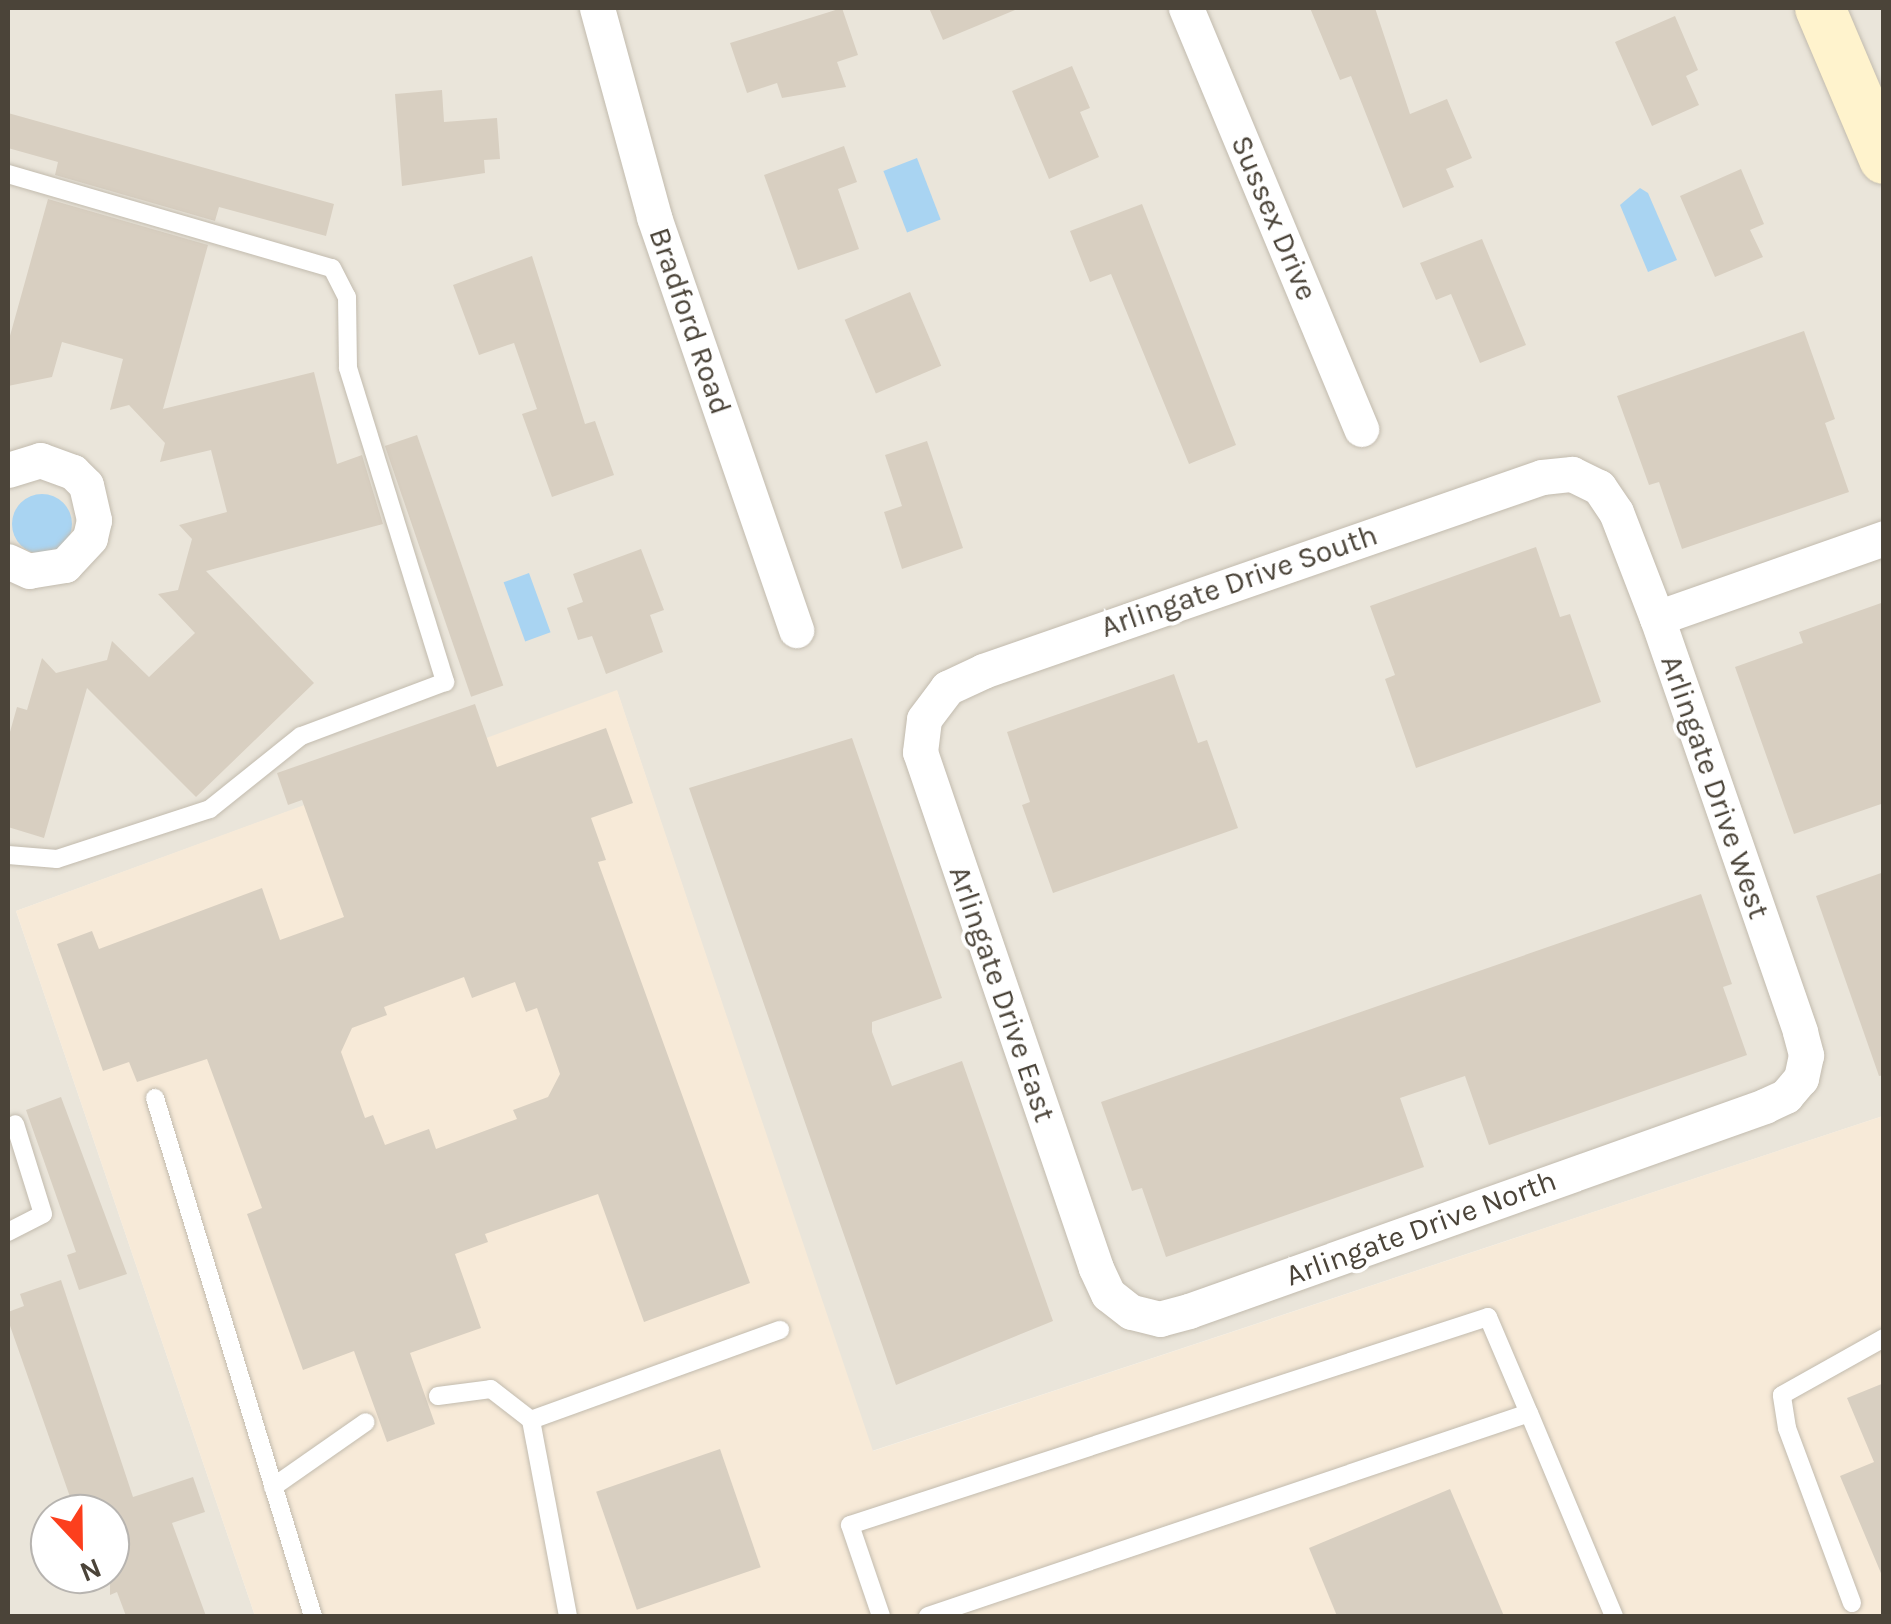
<!DOCTYPE html>
<html>
<head>
<meta charset="utf-8">
<style>
	body { margin:0 }
	#map { position:relative; width:1891px; height:1624px; overflow:hidden; background:#f6f3ec; font-family:Karla,sans-serif }
	div>[style] { position:absolute }
	.residential>* { inset:0; background:#eae5da }
	.commercial>* { inset:0; background:#f7ead8 }
	.water>* { inset:0; background:#a9d4f2; transform-origin:0 0 }
	.round { border-radius:50% }
	.building>* { inset:0; background:#d8cfc1; transform-origin:0 0 }
	.roads { filter:drop-shadow(0 0 2px #c2bbae) drop-shadow(0 0 2px #c2bbae) }
	.lane>* { height:18px; margin:-9px; padding:0 9px; transform-origin:9px; border-radius:9px; background:#fff }
	.street>* { height:35px; margin:-17.5px; padding:0 17.5px; transform-origin:17.5px; border-radius:17.5px; background:#fff }
	.secondary>* { height:50px; margin:-25px; padding:0 25px; transform-origin:25px; border-radius:25px; background:#fff3cd }
	span { translate:-50% -50%; white-space:nowrap; text-align:center; line-height:1.15; -webkit-text-stroke:8px #fff; paint-order:stroke }
	.street-label { font-size:30px; color:#4b4439 }
	.frame { position:absolute; inset:0; border:10px solid #4b4439; pointer-events:none }
	.north { position:absolute; left:30px; top:1494px; width:100px; height:100px; box-sizing:border-box; background:#fff; border:2px solid #b7b4b0; border-radius:50%; rotate:158deg; font-size:28px; font-weight:700; line-height:40px; text-align:center; color:#4b4439 }
	.north::after { content:''; display:block; margin:auto; width:35px; height:45px; background:#fc3f1d; clip-path:polygon(50% 0,100% 100%,50% 72%,0 100%) }
</style>
</head>
<body>
<div id="map">
	<div class="residential">
		<i style="clip-path:polygon(evenodd,8px 8px,1883px 8px,1883px 1116px,872px 1451px,617px 691px,16px 911px,255px 1616px,8px 1616px,8px 8px,50px 1514px,110px 1514px,110px 1574px,50px 1574px,50px 1514px)"></i>
	</div>
	<div class="commercial">
		<i style="clip-path:polygon(617px 690px,873px 1451px,1883px 1116px,1883px 1616px,255px 1616px,16px 911px)"></i>
	</div>
	<div class="water">
		<i style="left:917px;top:158px;width:66px;height:36px;rotate:69deg"></i>
		<i style="clip-path:polygon(1640px 188px,1648px 193px,1677px 260px,1648px 272px,1620px 205px)"></i>
		<i class="round" style="left:12px;top:494px;width:60px;height:60px"></i>
		<i style="left:529px;top:573px;width:63px;height:27px;rotate:70deg"></i>
	</div>
	<div class="building">
		<i style="clip-path:polygon(842px 8px,858px 55px,837px 62px,846px 87px,782px 98px,777px 83px,747px 93px,730px 43px)"></i>
		<i style="clip-path:polygon(929px 8px,1020px 8px,943px 40px)"></i>
		<i style="clip-path:polygon(1310px 8px,1375px 8px,1410px 114px,1447px 99px,1472px 158px,1446px 169px,1454px 187px,1403px 208px,1351px 76px,1340px 80px)"></i>
		<i style="clip-path:polygon(1675px 16px,1698px 70px,1686px 76px,1699px 105px,1652px 126px,1615px 42px)"></i>
		<i style="clip-path:polygon(1072px 66px,1090px 108px,1080px 112px,1099px 157px,1049px 179px,1012px 91px)"></i>
		<i style="clip-path:polygon(442px 90px,444px 122px,497px 118px,500px 159px,484px 160px,485px 173px,402px 186px,395px 94px)"></i>
		<i style="clip-path:polygon(8px 113px,334px 204px,326px 236px,219px 207px,215px 221px,55px 175px,58px 162px,8px 148px)"></i>
		<i style="clip-path:polygon(844px 146px,857px 182px,838px 189px,859px 249px,798px 270px,764px 175px)"></i>
		<i style="clip-path:polygon(1741px 169px,1764px 224px,1750px 230px,1763px 257px,1715px 277px,1680px 196px)"></i>
		<i style="clip-path:polygon(48px 199px,208px 245px,163px 409px,314px 372px,337px 464px,362px 455px,383px 524px,206px 571px,314px 683px,196px 797px,87px 688px,44px 838px,8px 827px,8px 739px,17px 707px,27px 710px,42px 658px,56px 673px,107px 660px,112px 641px,149px 677px,195px 633px,158px 594px,178px 590px,192px 539px,179px 525px,227px 512px,211px 450px,160px 462px,165px 443px,129px 405px,110px 410px,123px 359px,62px 342px,52px 377px,8px 386px,8px 343px)"></i>
		<i style="clip-path:polygon(1142px 204px,1236px 445px,1189px 464px,1111px 274px,1090px 282px,1070px 231px)"></i>
		<i style="clip-path:polygon(1482px 239px,1526px 345px,1480px 363px,1451px 294px,1436px 300px,1420px 263px)"></i>
		<i style="clip-path:polygon(532px 256px,585px 424px,595px 421px,614px 475px,552px 497px,522px 414px,537px 409px,514px 343px,479px 355px,453px 285px)"></i>
		<i style="left:910px;top:292px;width:80px;height:71px;rotate:67deg"></i>
		<i style="clip-path:polygon(1804px 331px,1835px 419px,1825px 423px,1849px 492px,1682px 549px,1659px 482px,1649px 485px,1617px 396px)"></i>
		<i style="left:417px;top:435px;width:265px;height:34px;rotate:71deg"></i>
		<i style="clip-path:polygon(927px 441px,963px 548px,902px 569px,884px 512px,902px 506px,885px 455px)"></i>
		<i style="clip-path:polygon(1536px 547px,1560px 617px,1570px 614px,1601px 702px,1416px 768px,1385px 679px,1395px 675px,1370px 606px)"></i>
		<i style="clip-path:polygon(641px 549px,664px 610px,650px 615px,663px 652px,606px 674px,592px 636px,578px 640px,567px 608px,583px 602px,573px 574px)"></i>
		<i style="clip-path:polygon(1884px 602px,1884px 803px,1794px 834px,1735px 667px,1803px 643px,1799px 632px)"></i>
		<i style="clip-path:polygon(1174px 674px,1198px 743px,1207px 740px,1238px 828px,1053px 893px,1022px 805px,1030px 802px,1007px 732px)"></i>
		<i style="clip-path:polygon(evenodd,475px 704px,497px 767px,606px 728px,633px 803px,591px 818px,606px 860px,598px 862px,750px 1283px,644px 1322px,598px 1194px,485px 1234px,488px 1242px,455px 1254px,481px 1328px,410px 1353px,435px 1424px,387px 1442px,354px 1351px,303px 1370px,247px 1214px,262px 1208px,207px 1059px,137px 1082px,129px 1062px,103px 1071px,57px 944px,92px 931px,99px 949px,262px 888px,280px 940px,344px 917px,302px 800px,288px 805px,277px 773px,475px 704px,464px 977px,472px 998px,515px 982px,526px 1012px,537px 1008px,560px 1074px,548px 1097px,513px 1110px,517px 1119px,436px 1149px,429px 1129px,385px 1145px,373px 1115px,365px 1118px,341px 1052px,352px 1028px,387px 1015px,384px 1007px,464px 977px)"></i>
		<i style="clip-path:polygon(852px 738px,942px 998px,872px 1022px,872px 1032px,892px 1086px,962px 1061px,1053px 1321px,896px 1385px,689px 788px)"></i>
		<i style="clip-path:polygon(1884px 872px,1884px 1075px,1879px 1076px,1816px 896px)"></i>
		<i style="clip-path:polygon(1701px 894px,1732px 984px,1723px 987px,1747px 1055px,1489px 1145px,1465px 1076px,1400px 1098px,1424px 1167px,1166px 1257px,1142px 1188px,1132px 1191px,1101px 1102px)"></i>
		<i style="clip-path:polygon(61px 1097px,127px 1274px,79px 1290px,67px 1255px,76px 1252px,26px 1110px)"></i>
		<i style="clip-path:polygon(61px 1280px,133px 1497px,193px 1477px,205px 1512px,172px 1523px,206px 1616px,126px 1616px,117px 1592px,110px 1595px,110px 1514px,76px 1514px,8px 1320px,8px 1312px,24px 1306px,20px 1294px)"></i>
		<i style="clip-path:polygon(1884px 1383px,1884px 1578px,1883px 1578px,1840px 1476px,1874px 1462px,1847px 1398px)"></i>
		<i style="left:720px;top:1449px;width:125px;height:131px;rotate:71deg"></i>
		<i style="clip-path:polygon(1450px 1489px,1504px 1616px,1337px 1616px,1309px 1548px)"></i>
	</div>
	<div class="roads">
		<div class="lane">
			<i style="left:8px;top:174px;width:337px;rotate:16.2deg"></i>
			<i style="left:332px;top:268px;width:33px;rotate:63deg"></i>
			<i style="left:347px;top:297px;width:71px;rotate:89.2deg"></i>
			<i style="left:348px;top:368px;width:329px;rotate:72.8deg"></i>
			<i style="left:445px;top:682px;width:154px;rotate:159.4deg"></i>
			<i style="left:301px;top:736px;width:117px;rotate:141.3deg"></i>
			<i style="left:210px;top:809px;width:161px;rotate:161.9deg"></i>
			<i style="left:57px;top:859px;width:49px;rotate:-175.3deg"></i>
			<i style="left:155px;top:1098px;width:542px;rotate:73.04deg"></i>
			<i style="left:8px;top:1232px;width:39px;rotate:-27deg"></i>
			<i style="left:43px;top:1214px;width:94px;rotate:-107.3deg"></i>
			<i style="left:438px;top:1396px;width:53px;rotate:-7.5deg"></i>
			<i style="left:491px;top:1389px;width:51px;rotate:37.8deg"></i>
			<i style="left:273px;top:1487px;width:113px;rotate:-35deg"></i>
			<i style="left:1852px;top:1603px;width:187px;rotate:-110.4deg"></i>
			<i style="left:1787px;top:1428px;width:33px;rotate:-99deg"></i>
			<i style="left:1782px;top:1395px;width:117px;rotate:-29.2deg"></i>
			<i style="left:568px;top:1616px;width:199px;rotate:-100.7deg"></i>
			<i style="left:531px;top:1420px;width:265px;rotate:-19.9deg"></i>
			<i style="left:881px;top:1616px;width:96px;rotate:-108.8deg"></i>
			<i style="left:850px;top:1525px;width:671px;rotate:-18.06deg"></i>
			<i style="left:1488px;top:1317px;width:104px;rotate:66.9deg"></i>
			<i style="left:928px;top:1616px;width:634px;rotate:-18.66deg"></i>
			<i style="left:1529px;top:1413px;width:220px;rotate:67.3deg"></i>
		</div>
		<div class="street">
			<i style="left:597px;top:8px;width:217px;rotate:74.7deg"></i>
			<i style="left:654px;top:217px;width:437px;rotate:71deg"></i>
			<i style="left:1186px;top:8px;width:456px;rotate:67.4deg"></i>
			<i style="left:8px;top:470px;width:34px;rotate:-17deg"></i>
			<i style="left:40px;top:460px;width:35px;rotate:20deg"></i>
			<i style="left:73px;top:472px;width:18px;rotate:45deg"></i>
			<i style="left:86px;top:485px;width:36px;rotate:77deg"></i>
			<i style="left:94px;top:520px;width:18px;rotate:103deg"></i>
			<i style="left:90px;top:538px;width:37px;rotate:133deg"></i>
			<i style="left:65px;top:565px;width:36px;rotate:171deg"></i>
			<i style="left:29px;top:571px;width:23px;rotate:-155deg"></i>
			<i style="left:1572px;top:474px;width:30px;rotate:26deg"></i>
			<i style="left:1599px;top:487px;width:30px;rotate:56deg"></i>
			<i style="left:1616px;top:512px;width:114px;rotate:68.9deg"></i>
			<i style="left:1657px;top:618px;width:438px;rotate:70.9deg"></i>
			<i style="left:1800px;top:1032px;width:24px;rotate:75deg"></i>
			<i style="left:1806px;top:1055px;width:24px;rotate:102deg"></i>
			<i style="left:1801px;top:1078px;width:23px;rotate:130deg"></i>
			<i style="left:1786px;top:1096px;width:23px;rotate:155deg"></i>
			<i style="left:1765px;top:1106px;width:611px;rotate:160.41deg"></i>
			<i style="left:1189px;top:1311px;width:30px;rotate:165deg"></i>
			<i style="left:1160px;top:1319px;width:30px;rotate:-166deg"></i>
			<i style="left:1131px;top:1312px;width:29px;rotate:-142deg"></i>
			<i style="left:1108px;top:1294px;width:29px;rotate:-115deg"></i>
			<i style="left:1096px;top:1268px;width:545px;rotate:-108.83deg"></i>
			<i style="left:920px;top:752px;width:33px;rotate:-83deg"></i>
			<i style="left:924px;top:719px;width:39px;rotate:-53deg"></i>
			<i style="left:947px;top:688px;width:40px;rotate:-25deg"></i>
			<i style="left:983px;top:671px;width:592px;rotate:-19.14deg"></i>
			<i style="left:1542px;top:477px;width:30px;rotate:-6deg"></i>
			<i style="left:1657px;top:618px;width:241px;rotate:-19.4deg"></i>
		</div>
		<div class="secondary">
			<i style="left:1820px;top:8px;width:164px;rotate:67deg"></i>
		</div>
	</div>
	<div class="street-label">
		<span style="left:1274px;top:218px;rotate:67deg">Sussex Drive</span>
		<span style="left:690px;top:321px;rotate:71deg">Bradford Road</span>
		<span style="left:1239px;top:581px;rotate:-19deg">Arlingate Drive South</span>
		<span style="left:1715px;top:787px;rotate:71deg">Arlingate Drive West</span>
		<span style="left:1002px;top:994px;rotate:71deg">Arlingate Drive East</span>
		<span style="left:1421px;top:1228px;rotate:-20deg">Arlingate Drive North</span>
	</div>
	<div class="frame"></div>
	<div class="north">N</div>
</div>
</body>
</html>
